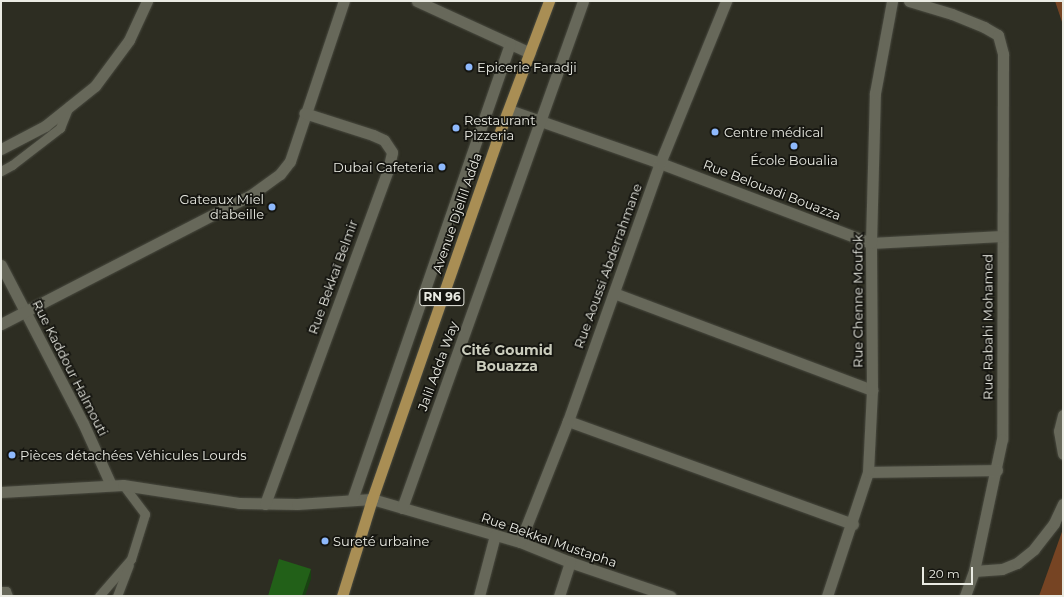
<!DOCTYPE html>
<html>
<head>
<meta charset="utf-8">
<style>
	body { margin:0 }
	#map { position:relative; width:1064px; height:597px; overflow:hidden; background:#2d2d22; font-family:Montserrat,sans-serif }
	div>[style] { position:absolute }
	.green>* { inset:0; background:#764423 }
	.roads { filter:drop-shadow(0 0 1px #48493f) drop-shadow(0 0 1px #48493f) }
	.service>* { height:9px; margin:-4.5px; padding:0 4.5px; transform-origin:4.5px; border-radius:4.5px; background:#67685a }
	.minor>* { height:11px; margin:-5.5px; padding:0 5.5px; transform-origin:5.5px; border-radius:5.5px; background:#67685a }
	.primary>* { height:11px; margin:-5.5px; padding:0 5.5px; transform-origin:5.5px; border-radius:5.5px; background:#a98e54 }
	.shaded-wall>* { inset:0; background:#184311 }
	.building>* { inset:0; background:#226018 }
	.dots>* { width:11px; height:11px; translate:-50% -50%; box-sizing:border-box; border:2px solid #151510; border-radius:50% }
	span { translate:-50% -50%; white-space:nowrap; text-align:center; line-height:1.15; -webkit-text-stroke:3.5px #151510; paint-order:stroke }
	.shield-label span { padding:1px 3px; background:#151510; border:1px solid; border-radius:3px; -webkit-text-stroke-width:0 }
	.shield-label { font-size:12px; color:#eaebe3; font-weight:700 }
	.poi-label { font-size:13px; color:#eaebe3 }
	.left { translate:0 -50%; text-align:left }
	.right { translate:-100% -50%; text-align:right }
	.street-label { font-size:13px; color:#eaebe3 }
	.neighbourhood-label { font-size:14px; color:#cbcdbd; font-weight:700 }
	.frame { position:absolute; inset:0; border:2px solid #eaebe3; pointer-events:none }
	.scale { position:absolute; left:922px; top:567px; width:51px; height:18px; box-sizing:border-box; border:2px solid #eaebe3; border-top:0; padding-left:5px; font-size:12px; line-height:14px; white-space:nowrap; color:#eaebe3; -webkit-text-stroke:3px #151510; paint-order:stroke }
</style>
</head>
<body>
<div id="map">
	<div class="green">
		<i style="clip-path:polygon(1055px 1px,1063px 1px,1063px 25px)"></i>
		<i style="clip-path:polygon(1063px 529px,1063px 596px,1039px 596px)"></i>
	</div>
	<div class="roads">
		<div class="service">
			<i style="left:1px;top:171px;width:13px;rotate:-29deg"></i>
			<i style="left:12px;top:165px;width:61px;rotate:-37.6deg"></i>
			<i style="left:60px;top:128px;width:24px;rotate:-68deg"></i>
			<i style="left:1px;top:591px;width:5px"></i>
			<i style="left:6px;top:591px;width:5px;rotate:68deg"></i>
			<i style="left:99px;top:596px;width:49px;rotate:-49.1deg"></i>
			<i style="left:131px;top:559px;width:47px;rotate:-72.7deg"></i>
			<i style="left:145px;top:514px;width:36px;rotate:-127deg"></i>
			<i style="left:117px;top:596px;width:33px;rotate:-69deg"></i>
		</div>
		<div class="minor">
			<i style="left:417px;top:1px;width:124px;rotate:24.7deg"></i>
			<i style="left:909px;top:1px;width:45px;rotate:16.8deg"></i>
			<i style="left:952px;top:14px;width:35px;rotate:22deg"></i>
			<i style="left:984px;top:27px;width:16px;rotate:30deg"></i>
			<i style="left:998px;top:35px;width:20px;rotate:75deg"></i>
			<i style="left:1003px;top:54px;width:385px;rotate:90.1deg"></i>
			<i style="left:1002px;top:439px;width:135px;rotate:102deg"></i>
			<i style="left:974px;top:571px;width:27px;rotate:110deg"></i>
			<i style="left:509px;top:110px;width:160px;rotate:19.3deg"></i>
			<i style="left:660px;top:163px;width:226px;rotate:20.8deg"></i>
			<i style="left:871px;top:243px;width:131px;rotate:-3.1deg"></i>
			<i style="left:1px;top:149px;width:50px;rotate:-27.6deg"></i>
			<i style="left:45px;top:126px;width:64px;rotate:-38.7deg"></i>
			<i style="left:95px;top:86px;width:57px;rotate:-53.5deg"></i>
			<i style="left:129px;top:40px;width:43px;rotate:-65.2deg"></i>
			<i style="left:1px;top:265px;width:178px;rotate:62.6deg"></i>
			<i style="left:83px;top:423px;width:68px;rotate:65.7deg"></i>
			<i style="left:614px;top:293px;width:276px;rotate:20.6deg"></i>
			<i style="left:1px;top:324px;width:281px;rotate:-27.3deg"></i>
			<i style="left:251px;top:195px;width:36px;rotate:-36deg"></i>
			<i style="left:280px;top:174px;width:16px;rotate:-52deg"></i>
			<i style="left:290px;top:161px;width:169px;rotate:-71.4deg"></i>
			<i style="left:1063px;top:415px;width:16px;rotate:104deg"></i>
			<i style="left:1059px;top:431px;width:23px;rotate:80deg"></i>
			<i style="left:568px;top:421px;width:303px;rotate:19.9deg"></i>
			<i style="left:868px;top:472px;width:129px;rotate:-0.9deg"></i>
			<i style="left:1px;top:492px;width:122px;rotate:-3.3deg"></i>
			<i style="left:123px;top:485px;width:117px;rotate:8.8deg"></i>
			<i style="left:239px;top:503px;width:58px;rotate:1deg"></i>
			<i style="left:297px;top:504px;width:75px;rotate:-3.8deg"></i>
			<i style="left:372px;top:499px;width:154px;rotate:16.2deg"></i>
			<i style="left:520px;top:542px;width:54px;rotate:21.8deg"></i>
			<i style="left:570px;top:562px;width:106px;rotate:18.8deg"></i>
			<i style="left:352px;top:500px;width:483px;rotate:-70.9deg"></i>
			<i style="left:265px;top:504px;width:356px;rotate:-69.8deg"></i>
			<i style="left:388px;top:170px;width:18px;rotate:-77deg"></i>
			<i style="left:392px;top:152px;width:14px;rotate:-124deg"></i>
			<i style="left:384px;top:140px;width:12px;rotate:-156deg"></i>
			<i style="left:373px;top:135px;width:72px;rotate:-162.3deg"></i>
			<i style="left:402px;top:508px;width:538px;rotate:-70.35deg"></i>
			<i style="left:520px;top:542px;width:130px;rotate:-68.4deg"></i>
			<i style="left:568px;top:421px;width:274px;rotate:-70.4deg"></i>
			<i style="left:660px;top:163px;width:175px;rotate:-67.8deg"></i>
			<i style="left:974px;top:571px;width:28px;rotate:-4deg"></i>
			<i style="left:1002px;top:569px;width:16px;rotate:-22deg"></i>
			<i style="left:1017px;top:563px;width:22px;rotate:-39deg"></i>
			<i style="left:1034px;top:549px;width:33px;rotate:-52deg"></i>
			<i style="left:1054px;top:523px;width:21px;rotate:-65deg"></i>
			<i style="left:479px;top:596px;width:63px;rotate:-75.3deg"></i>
			<i style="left:559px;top:596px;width:36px;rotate:-72deg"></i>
			<i style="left:827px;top:596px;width:131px;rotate:-71.7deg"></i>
			<i style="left:868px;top:472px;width:82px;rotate:-87.2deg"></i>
			<i style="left:872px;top:390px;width:147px;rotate:-90.4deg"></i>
			<i style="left:871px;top:243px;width:150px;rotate:-88.5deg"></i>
			<i style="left:875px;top:93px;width:94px;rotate:-79.5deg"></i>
		</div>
		<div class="primary">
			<i style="left:342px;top:596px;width:102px;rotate:-72.8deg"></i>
			<i style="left:372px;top:499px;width:378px;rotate:-70.8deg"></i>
			<i style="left:496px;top:142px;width:151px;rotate:-69.4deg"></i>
		</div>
	</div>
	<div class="shaded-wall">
		<i style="clip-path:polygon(311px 569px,311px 579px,305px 596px,302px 596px)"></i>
	</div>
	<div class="building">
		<i style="clip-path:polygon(279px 559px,311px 569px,302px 596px,268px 596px)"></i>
	</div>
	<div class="dots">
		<i style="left:469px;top:67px;background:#8eb9fd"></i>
		<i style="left:456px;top:128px;background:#8eb9fd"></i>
		<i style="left:715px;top:132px;background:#8eb9fd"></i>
		<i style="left:794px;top:146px;background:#8eb9fd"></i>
		<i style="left:442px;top:167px;background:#8eb9fd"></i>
		<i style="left:272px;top:207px;background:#8eb9fd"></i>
		<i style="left:12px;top:455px;background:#8eb9fd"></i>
		<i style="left:325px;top:541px;background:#8eb9fd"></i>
	</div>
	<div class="shield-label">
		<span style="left:442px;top:297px">RN 96</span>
	</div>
	<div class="poi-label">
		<span class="left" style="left:477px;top:67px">Epicerie Faradji</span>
		<span class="left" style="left:464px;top:128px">Restaurant<br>Pizzeria</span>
		<span class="left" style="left:724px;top:132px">Centre médical</span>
		<span style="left:794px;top:160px">École Boualia</span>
		<span class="right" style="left:434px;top:167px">Dubai Cafeteria</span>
		<span class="right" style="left:264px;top:207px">Gateaux Miel<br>d'abeille</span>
		<span class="left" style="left:20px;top:455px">Pièces détachées Véhicules Lourds</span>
		<span class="left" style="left:333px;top:541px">Sureté urbaine</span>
	</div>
	<div class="street-label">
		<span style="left:772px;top:190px;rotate:21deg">Rue Belouadi Bouazza</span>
		<span style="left:457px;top:213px;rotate:-71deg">Avenue Djellil Adda</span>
		<span style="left:608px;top:266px;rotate:-70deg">Rue Aoussi Abderrahmane</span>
		<span style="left:333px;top:277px;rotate:-70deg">Rue Bekkaï Belmir</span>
		<span style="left:858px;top:301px;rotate:-90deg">Rue Chenne Moufok</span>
		<span style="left:988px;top:327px;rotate:-90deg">Rue Rabahi Mohamed</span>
		<span style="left:438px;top:366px;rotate:-70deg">Jalil Adda Way</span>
		<span style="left:70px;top:368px;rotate:63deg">Rue Kaddour Halmouti</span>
		<span style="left:549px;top:540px;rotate:19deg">Rue Bekkal Mustapha</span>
	</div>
	<div class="neighbourhood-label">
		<span style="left:507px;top:358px">Cité Goumid<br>Bouazza</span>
	</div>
	<div class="frame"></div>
	<div class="scale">20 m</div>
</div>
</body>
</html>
